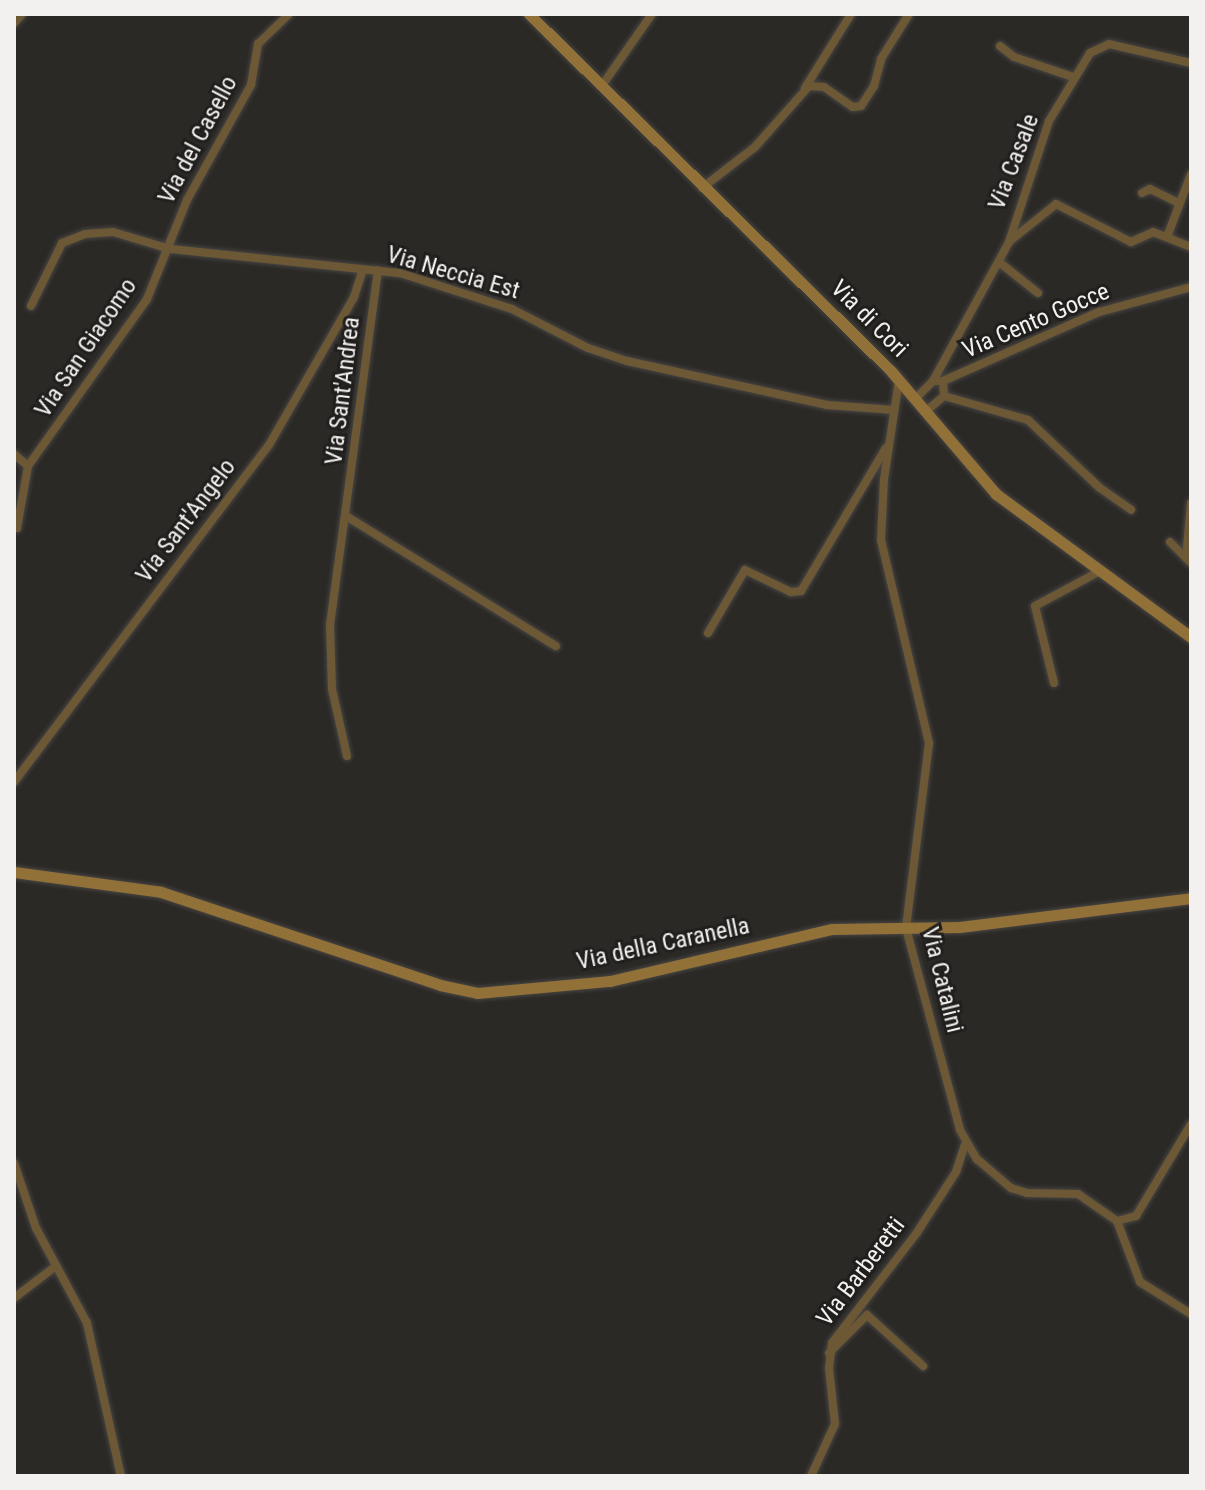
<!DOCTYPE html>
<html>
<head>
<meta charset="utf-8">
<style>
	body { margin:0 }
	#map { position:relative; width:1205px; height:1490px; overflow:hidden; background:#2b2926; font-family:"Roboto Condensed",sans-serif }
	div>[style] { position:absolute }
	.roads { filter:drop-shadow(0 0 2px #474542) drop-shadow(0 0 2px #474542) }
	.minor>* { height:8px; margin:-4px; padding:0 4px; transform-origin:4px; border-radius:4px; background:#6d5836 }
	.secondary>* { height:11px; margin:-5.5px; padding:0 5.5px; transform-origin:5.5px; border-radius:5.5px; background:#927139 }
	span { translate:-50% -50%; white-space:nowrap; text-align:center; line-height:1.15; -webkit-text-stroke:6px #211f1d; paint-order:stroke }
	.street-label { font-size:24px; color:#f3f1f0 }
	.frame { position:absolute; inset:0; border:16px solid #f3f1f0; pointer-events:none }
</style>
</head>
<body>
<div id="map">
	<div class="roads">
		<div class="minor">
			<i style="left:14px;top:23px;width:12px;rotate:-48deg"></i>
			<i style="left:1000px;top:46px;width:18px;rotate:38deg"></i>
			<i style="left:1014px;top:57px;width:62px;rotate:18.7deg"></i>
			<i style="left:601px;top:87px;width:89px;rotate:-55.1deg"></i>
			<i style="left:805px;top:88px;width:87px;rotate:-58.1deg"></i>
			<i style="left:702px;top:188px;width:67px;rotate:-37.7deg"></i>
			<i style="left:755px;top:147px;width:81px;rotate:-48.5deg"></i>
			<i style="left:809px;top:86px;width:15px;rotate:4deg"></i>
			<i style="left:824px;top:87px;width:35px;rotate:35deg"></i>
			<i style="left:853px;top:107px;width:8px;rotate:-7deg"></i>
			<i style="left:861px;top:106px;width:24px;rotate:-57deg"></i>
			<i style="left:874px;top:86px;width:28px;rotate:-75deg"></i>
			<i style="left:881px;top:59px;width:53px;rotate:-58.1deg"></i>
			<i style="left:1142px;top:193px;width:9px;rotate:-27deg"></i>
			<i style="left:1150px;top:189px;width:32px;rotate:26deg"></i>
			<i style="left:1167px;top:237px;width:67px;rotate:-69.1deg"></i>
			<i style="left:1010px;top:241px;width:59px;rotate:-38.8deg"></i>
			<i style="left:1056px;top:204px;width:84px;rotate:26.9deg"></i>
			<i style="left:1131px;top:242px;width:24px;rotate:-24deg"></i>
			<i style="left:1153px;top:232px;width:41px;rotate:21.5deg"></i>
			<i style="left:999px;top:262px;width:50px;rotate:38.5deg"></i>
			<i style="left:31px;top:306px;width:70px;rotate:-63.8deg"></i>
			<i style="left:62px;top:243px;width:25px;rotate:-21deg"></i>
			<i style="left:85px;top:234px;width:28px;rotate:-4deg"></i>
			<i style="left:113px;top:232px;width:59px;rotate:16.6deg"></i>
			<i style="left:170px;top:249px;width:231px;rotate:6deg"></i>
			<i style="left:400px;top:273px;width:118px;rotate:17.8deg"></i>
			<i style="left:512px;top:309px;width:85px;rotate:27.2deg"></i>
			<i style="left:588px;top:348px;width:41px;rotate:18.4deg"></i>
			<i style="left:627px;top:361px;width:205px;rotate:12.4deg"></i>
			<i style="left:827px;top:405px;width:67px;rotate:4.3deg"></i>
			<i style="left:899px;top:380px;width:100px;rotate:98.6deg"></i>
			<i style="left:884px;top:479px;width:61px;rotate:92.8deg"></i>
			<i style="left:881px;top:540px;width:209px;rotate:76.7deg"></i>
			<i style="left:929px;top:743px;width:186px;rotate:97.1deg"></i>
			<i style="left:906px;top:928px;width:209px;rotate:75deg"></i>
			<i style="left:960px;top:1130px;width:34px;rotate:60deg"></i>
			<i style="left:977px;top:1159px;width:45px;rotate:40.5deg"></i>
			<i style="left:1011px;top:1188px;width:17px;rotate:17deg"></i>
			<i style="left:1027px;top:1193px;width:51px;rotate:1.1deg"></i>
			<i style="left:1078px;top:1194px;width:47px;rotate:34.7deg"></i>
			<i style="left:1117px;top:1221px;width:65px;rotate:69.3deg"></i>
			<i style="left:1140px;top:1282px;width:60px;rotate:32.1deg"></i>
			<i style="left:933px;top:381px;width:158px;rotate:-61.3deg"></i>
			<i style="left:1009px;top:242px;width:127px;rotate:-71.7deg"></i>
			<i style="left:1049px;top:121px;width:79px;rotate:-58.9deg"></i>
			<i style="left:1090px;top:53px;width:21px;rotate:-25deg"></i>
			<i style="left:1109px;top:44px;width:84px;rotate:13deg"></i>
			<i style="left:943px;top:381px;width:171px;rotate:-23.9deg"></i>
			<i style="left:1099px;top:312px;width:95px;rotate:-15.2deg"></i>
			<i style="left:944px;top:396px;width:87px;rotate:15.9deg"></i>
			<i style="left:1028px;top:420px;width:99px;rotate:43.4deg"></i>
			<i style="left:1100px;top:488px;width:38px;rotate:35deg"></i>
			<i style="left:915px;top:399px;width:25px;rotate:-45deg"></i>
			<i style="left:933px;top:381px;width:10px"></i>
			<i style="left:943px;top:381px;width:15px;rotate:86deg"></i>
			<i style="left:944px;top:396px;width:25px;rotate:140deg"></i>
			<i style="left:14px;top:454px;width:18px;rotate:41deg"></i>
			<i style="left:1191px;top:503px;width:55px;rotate:95.2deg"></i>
			<i style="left:1186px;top:558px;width:7px;rotate:45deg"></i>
			<i style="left:346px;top:516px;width:247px;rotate:31.8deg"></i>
			<i style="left:17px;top:528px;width:63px;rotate:-79.9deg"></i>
			<i style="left:28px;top:466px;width:205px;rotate:-54.5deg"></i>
			<i style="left:147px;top:299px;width:107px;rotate:-68deg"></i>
			<i style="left:187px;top:200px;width:132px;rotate:-60.9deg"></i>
			<i style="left:251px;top:85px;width:42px;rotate:-80.3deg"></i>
			<i style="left:258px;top:44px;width:43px;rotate:-44.1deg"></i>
			<i style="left:1170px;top:542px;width:23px;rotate:45deg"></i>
			<i style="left:708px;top:633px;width:73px;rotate:-59.6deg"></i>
			<i style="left:745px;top:570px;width:51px;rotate:25.6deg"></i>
			<i style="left:791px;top:592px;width:10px;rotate:-6deg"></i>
			<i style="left:801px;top:591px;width:166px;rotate:-59.3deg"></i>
			<i style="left:1054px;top:683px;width:79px;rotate:-103.9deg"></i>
			<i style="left:1035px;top:606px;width:76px;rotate:-28.2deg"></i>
			<i style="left:347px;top:756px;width:69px;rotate:-102.6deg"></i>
			<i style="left:332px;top:689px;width:64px;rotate:-91.8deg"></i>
			<i style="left:330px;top:625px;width:358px;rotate:-82.3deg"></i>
			<i style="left:14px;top:782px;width:423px;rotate:-52.9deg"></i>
			<i style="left:269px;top:445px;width:171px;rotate:-60.1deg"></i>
			<i style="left:354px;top:297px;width:29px;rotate:-72deg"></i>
			<i style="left:14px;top:1163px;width:69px;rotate:71.3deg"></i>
			<i style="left:36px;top:1228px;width:108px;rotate:61.8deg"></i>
			<i style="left:87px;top:1323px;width:157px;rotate:77.5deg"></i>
			<i style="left:1117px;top:1221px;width:20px;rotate:-15deg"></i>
			<i style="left:1136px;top:1216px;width:107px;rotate:-59.1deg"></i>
			<i style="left:14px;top:1298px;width:53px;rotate:-37.3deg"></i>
			<i style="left:829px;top:1353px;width:54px;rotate:-45deg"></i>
			<i style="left:867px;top:1315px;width:76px;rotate:42.3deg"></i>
			<i style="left:811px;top:1476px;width:57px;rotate:-65.2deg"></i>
			<i style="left:835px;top:1424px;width:56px;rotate:-96.1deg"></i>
			<i style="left:829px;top:1368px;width:25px;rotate:-83deg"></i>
			<i style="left:832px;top:1343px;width:138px;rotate:-52.4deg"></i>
			<i style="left:916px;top:1234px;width:74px;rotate:-57.2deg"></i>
			<i style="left:956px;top:1172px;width:28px;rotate:-72deg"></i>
		</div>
		<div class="secondary">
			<i style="left:529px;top:14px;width:508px;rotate:44.6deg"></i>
			<i style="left:891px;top:371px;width:162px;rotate:49.5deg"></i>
			<i style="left:996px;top:494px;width:242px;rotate:36.3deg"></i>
			<i style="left:14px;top:872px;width:148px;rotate:7.7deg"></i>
			<i style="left:161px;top:892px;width:294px;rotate:18.4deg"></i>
			<i style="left:440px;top:985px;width:38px;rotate:12deg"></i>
			<i style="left:477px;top:993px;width:134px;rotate:-5.2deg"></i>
			<i style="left:610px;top:981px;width:228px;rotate:-13.2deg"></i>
			<i style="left:832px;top:929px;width:127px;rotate:-0.9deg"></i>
			<i style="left:959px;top:927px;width:234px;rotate:-7.1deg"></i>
		</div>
	</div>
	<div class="street-label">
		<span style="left:198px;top:140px;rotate:-62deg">Via del Casello</span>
		<span style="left:1014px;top:162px;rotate:-69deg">Via Casale</span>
		<span style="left:453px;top:273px;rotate:16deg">Via Neccia Est</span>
		<span style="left:869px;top:319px;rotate:45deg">Via di Cori</span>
		<span style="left:1036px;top:321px;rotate:-23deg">Via Cento Gocce</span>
		<span style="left:86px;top:348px;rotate:-56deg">Via San Giacomo</span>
		<span style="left:343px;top:391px;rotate:-83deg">Via Sant'Andrea</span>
		<span style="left:186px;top:521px;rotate:-53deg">Via Sant'Angelo</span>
		<span style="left:663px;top:944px;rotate:-12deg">Via della Caranella</span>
		<span style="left:942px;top:980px;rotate:76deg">Via Catalini</span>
		<span style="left:861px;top:1272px;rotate:-53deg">Via Barberetti</span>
	</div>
	<div class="frame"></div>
</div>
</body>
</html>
